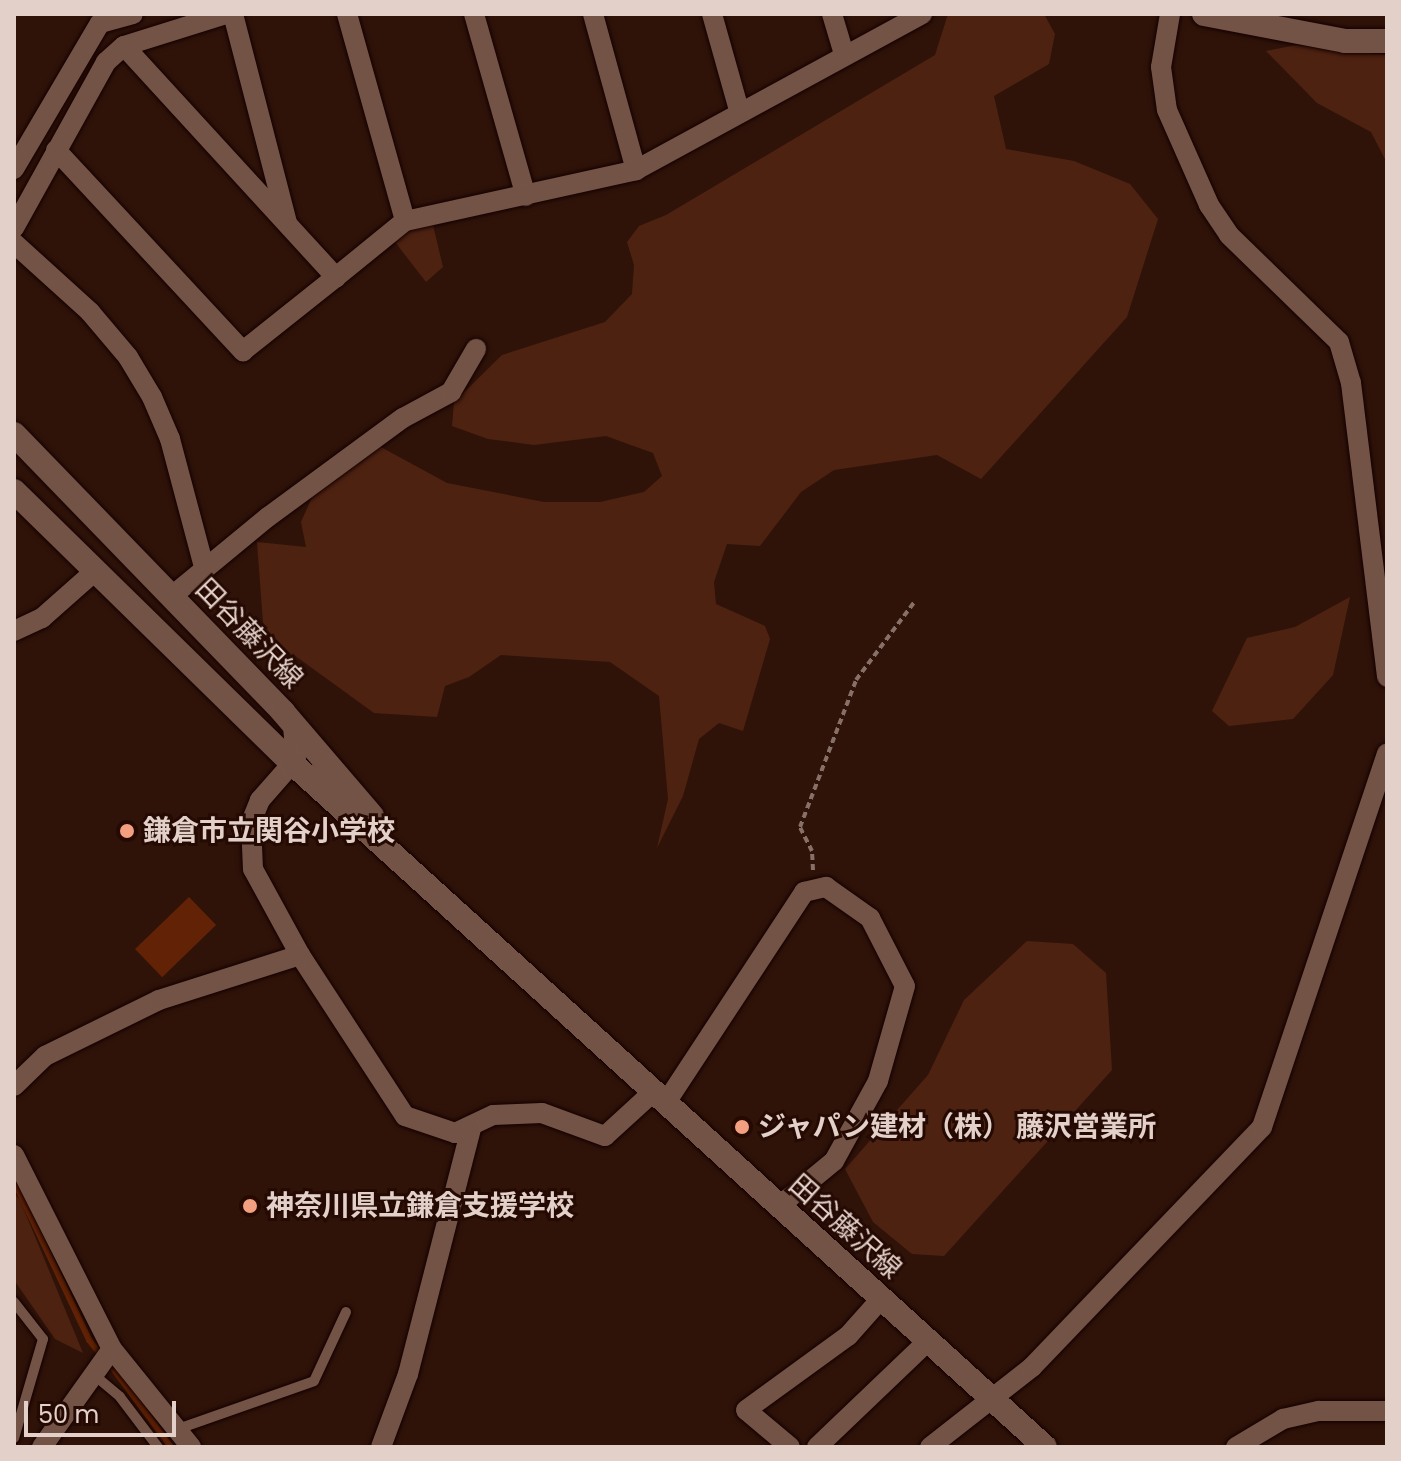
<!DOCTYPE html>
<html>
<head>
<meta charset="utf-8">
<style>
	body { margin:0 }
	#map { position:relative; width:1401px; height:1461px; overflow:hidden; background:#2f1309; font-family:Poppins,"Noto Sans JP",sans-serif }
	div>[style] { position:absolute }
	.green>* { inset:0; background:#4e2211 }
	.water>* { inset:0; background:#622205; transform-origin:0 0 }
	.stream>* { height:6px; margin:-3px; padding:0 3px; transform-origin:3px; border-radius:3px; background:#622205 }
	.path>* { height:4px; margin-top:-2px; transform-origin:0; background:repeating-linear-gradient(90deg,#877067 0 6px,transparent 0 10px) }
	.roads { filter:drop-shadow(0 0 2px #150100) drop-shadow(0 0 2px #150100) }
	.service>* { height:10px; margin:-5px; padding:0 5px; transform-origin:5px; border-radius:5px; background:#745347 }
	.minor>* { height:20px; margin:-10px; padding:0 10px; transform-origin:10px; border-radius:10px; background:#745347 }
	.tertiary>* { height:24px; margin:-12px; padding:0 12px; transform-origin:12px; border-radius:12px; background:#745347 }
	.secondary>* { height:24px; margin:-12px; padding:0 12px; transform-origin:12px; border-radius:12px; background:#745347 }
	.dots>* { width:22px; height:22px; translate:-50% -50%; box-sizing:border-box; border:4px solid #240a02; border-radius:50% }
	span { translate:-50% -50%; white-space:nowrap; text-align:center; line-height:1.15; -webkit-text-stroke:6px #240a02; paint-order:stroke }
	.street-label { font-size:28px; color:#e3d0c9 }
	.poi-label { font-size:28px; color:#e3d0c9; font-weight:700 }
	.left { translate:0 -50%; text-align:left }
	.frame { position:absolute; inset:0; border:16px solid #e3d0c9; pointer-events:none }
	.scale { position:absolute; left:24px; top:1401px; width:152px; height:36px; box-sizing:border-box; border:4px solid #e3d0c9; border-top:0; padding-left:10px; font-size:24px; line-height:28px; white-space:nowrap; color:#e3d0c9; -webkit-text-stroke:6px #240a02; paint-order:stroke }
</style>
</head>
<body>
<div id="map">
	<div class="green">
		<i style="clip-path:polygon(948px 14px,1044px 14px,1055px 34px,1049px 64px,994px 96px,1006px 149px,1074px 161px,1130px 184px,1158px 219px,1127px 317px,981px 479px,937px 455px,834px 470px,801px 492px,760px 546px,727px 544px,714px 582px,716px 604px,765px 626px,770px 639px,743px 731px,719px 723px,699px 739px,683px 796px,657px 848px,668px 799px,659px 696px,610px 662px,501px 655px,469px 677px,445px 686px,437px 717px,374px 713px,294px 655px,265px 649px,257px 542px,306px 547px,301px 522px,313px 495px,379px 446px,447px 483px,544px 502px,600px 502px,644px 492px,662px 476px,653px 453px,606px 436px,534px 445px,488px 439px,452px 426px,454px 402px,502px 355px,605px 322px,632px 294px,634px 265px,627px 242px,639px 226px,666px 215px,935px 55px)"></i>
		<i style="clip-path:polygon(1296px 45px,1387px 55px,1387px 163px,1371px 132px,1317px 103px,1266px 51px)"></i>
		<i style="clip-path:polygon(433px 225px,443px 267px,426px 282px,395px 242px,410px 230px)"></i>
		<i style="clip-path:polygon(1350px 597px,1333px 675px,1293px 719px,1229px 726px,1212px 711px,1247px 638px,1295px 627px)"></i>
		<i style="clip-path:polygon(1027px 941px,1073px 944px,1106px 973px,1112px 1070px,944px 1256px,912px 1254px,873px 1222px,845px 1169px,928px 1075px,964px 1000px)"></i>
		<i style="clip-path:polygon(14px 1193px,20px 1200px,83px 1353px,55px 1339px,14px 1280px)"></i>
	</div>
	<div class="water">
		<i style="left:189px;top:897px;width:39px;height:75px;rotate:46deg"></i>
	</div>
	<div class="stream">
		<i style="left:14px;top:1181px;width:176px;rotate:64.7deg"></i>
		<i style="left:89px;top:1340px;width:19px;rotate:51deg"></i>
		<i style="left:109px;top:1363px;width:104px;rotate:53.6deg"></i>
	</div>
	<div class="path">
		<i style="left:813px;top:870px;width:19px;rotate:-93deg"></i>
		<i style="left:812px;top:851px;width:27px;rotate:-117deg"></i>
		<i style="left:800px;top:827px;width:157px;rotate:-69.1deg"></i>
		<i style="left:856px;top:680px;width:99px;rotate:-53.2deg"></i>
	</div>
	<div class="roads">
		<div class="service">
			<i style="left:14px;top:1302px;width:47px;rotate:51.9deg"></i>
			<i style="left:43px;top:1339px;width:103px;rotate:106.3deg"></i>
			<i style="left:93px;top:1374px;width:35px;rotate:40deg"></i>
			<i style="left:120px;top:1397px;width:63px;rotate:52.8deg"></i>
			<i style="left:178px;top:1429px;width:144px;rotate:-19.4deg"></i>
			<i style="left:314px;top:1381px;width:76px;rotate:-65.1deg"></i>
		</div>
		<div class="minor">
			<i style="left:233px;top:14px;width:216px;rotate:75.5deg"></i>
			<i style="left:347px;top:14px;width:215px;rotate:74.3deg"></i>
			<i style="left:474px;top:14px;width:189px;rotate:74.1deg"></i>
			<i style="left:593px;top:14px;width:162px;rotate:74.6deg"></i>
			<i style="left:712px;top:14px;width:100px;rotate:74.3deg"></i>
			<i style="left:832px;top:14px;width:42px;rotate:73.3deg"></i>
			<i style="left:1170px;top:14px;width:54px;rotate:99.6deg"></i>
			<i style="left:1161px;top:67px;width:43px;rotate:82.1deg"></i>
			<i style="left:1167px;top:110px;width:104px;rotate:66.1deg"></i>
			<i style="left:1209px;top:205px;width:36px;rotate:56deg"></i>
			<i style="left:1229px;top:235px;width:153px;rotate:44.2deg"></i>
			<i style="left:1339px;top:342px;width:43px;rotate:73.7deg"></i>
			<i style="left:1351px;top:383px;width:296px;rotate:83deg"></i>
			<i style="left:124px;top:46px;width:314px;rotate:47.5deg"></i>
			<i style="left:336px;top:277px;width:89px;rotate:-39.1deg"></i>
			<i style="left:405px;top:221px;width:237px;rotate:-12.4deg"></i>
			<i style="left:636px;top:170px;width:326px;rotate:-28.6deg"></i>
			<i style="left:56px;top:150px;width:275px;rotate:47.1deg"></i>
			<i style="left:243px;top:351px;width:119px;rotate:-38.5deg"></i>
			<i style="left:14px;top:169px;width:169px;rotate:-59.5deg"></i>
			<i style="left:100px;top:23px;width:34px;rotate:-15deg"></i>
			<i style="left:14px;top:228px;width:190px;rotate:-61deg"></i>
			<i style="left:106px;top:62px;width:24px;rotate:-42deg"></i>
			<i style="left:124px;top:46px;width:107px;rotate:-17.4deg"></i>
			<i style="left:14px;top:243px;width:103px;rotate:42.2deg"></i>
			<i style="left:90px;top:312px;width:59px;rotate:49.8deg"></i>
			<i style="left:128px;top:357px;width:47px;rotate:59deg"></i>
			<i style="left:152px;top:397px;width:46px;rotate:66.8deg"></i>
			<i style="left:170px;top:439px;width:132px;rotate:75.1deg"></i>
			<i style="left:172px;top:596px;width:124px;rotate:-39.5deg"></i>
			<i style="left:268px;top:517px;width:167px;rotate:-36.3deg"></i>
			<i style="left:403px;top:418px;width:55px;rotate:-28.4deg"></i>
			<i style="left:451px;top:392px;width:50px;rotate:-59.8deg"></i>
			<i style="left:14px;top:631px;width:31px;rotate:-25deg"></i>
			<i style="left:42px;top:618px;width:69px;rotate:-41.5deg"></i>
			<i style="left:293px;top:726px;width:33px;rotate:85deg"></i>
			<i style="left:296px;top:759px;width:55px;rotate:131.3deg"></i>
			<i style="left:260px;top:800px;width:24px;rotate:112deg"></i>
			<i style="left:251px;top:822px;width:47px;rotate:87.6deg"></i>
			<i style="left:253px;top:869px;width:98px;rotate:61.3deg"></i>
			<i style="left:300px;top:955px;width:192px;rotate:56.9deg"></i>
			<i style="left:405px;top:1116px;width:53px;rotate:18.8deg"></i>
			<i style="left:455px;top:1133px;width:42px;rotate:-25.3deg"></i>
			<i style="left:493px;top:1115px;width:49px;rotate:-2.3deg"></i>
			<i style="left:542px;top:1113px;width:67px;rotate:20.1deg"></i>
			<i style="left:605px;top:1136px;width:64px;rotate:-42.5deg"></i>
			<i style="left:14px;top:1086px;width:43px;rotate:-44.1deg"></i>
			<i style="left:45px;top:1056px;width:127px;rotate:-26.2deg"></i>
			<i style="left:159px;top:1000px;width:148px;rotate:-17.7deg"></i>
			<i style="left:665px;top:1104px;width:254px;rotate:-56.7deg"></i>
			<i style="left:804px;top:892px;width:23px;rotate:-13deg"></i>
			<i style="left:826px;top:887px;width:54px;rotate:35.2deg"></i>
			<i style="left:870px;top:918px;width:76px;rotate:62.8deg"></i>
			<i style="left:905px;top:986px;width:99px;rotate:105.9deg"></i>
			<i style="left:878px;top:1081px;width:91px;rotate:118.8deg"></i>
			<i style="left:834px;top:1161px;width:72px;rotate:140.6deg"></i>
			<i style="left:14px;top:1155px;width:217px;rotate:63.2deg"></i>
			<i style="left:112px;top:1349px;width:126px;rotate:51.1deg"></i>
			<i style="left:42px;top:1447px;width:120px;rotate:-54.5deg"></i>
			<i style="left:381px;top:1447px;width:78px;rotate:-69.7deg"></i>
			<i style="left:408px;top:1374px;width:253px;rotate:-75.6deg"></i>
			<i style="left:790px;top:1447px;width:57px;rotate:-139.9deg"></i>
			<i style="left:746px;top:1410px;width:126px;rotate:-36deg"></i>
			<i style="left:848px;top:1336px;width:48px;rotate:-48.4deg"></i>
			<i style="left:817px;top:1447px;width:152px;rotate:-43.7deg"></i>
			<i style="left:930px;top:1447px;width:130px;rotate:-38.1deg"></i>
			<i style="left:1032px;top:1367px;width:332px;rotate:-46.2deg"></i>
			<i style="left:1262px;top:1127px;width:394px;rotate:-71.5deg"></i>
			<i style="left:1236px;top:1447px;width:55px;rotate:-30.8deg"></i>
			<i style="left:1283px;top:1419px;width:37px;rotate:-13deg"></i>
			<i style="left:1319px;top:1411px;width:68px"></i>
		</div>
		<div class="tertiary">
			<i style="left:1204px;top:14px;width:144px;rotate:10.8deg"></i>
			<i style="left:1345px;top:41px;width:42px"></i>
		</div>
		<div class="secondary">
			<i style="left:14px;top:434px;width:387px;rotate:45.9deg"></i>
			<i style="left:283px;top:712px;width:137px;rotate:49.4deg"></i>
			<i style="left:14px;top:491px;width:389px;rotate:44.4deg"></i>
			<i style="left:292px;top:763px;width:1017px;rotate:42.25deg"></i>
		</div>
	</div>
	<div class="dots">
		<i style="left:127px;top:831px;background:#f3a081"></i>
		<i style="left:742px;top:1127px;background:#f3a081"></i>
		<i style="left:250px;top:1206px;background:#f3a081"></i>
	</div>
	<div class="street-label">
		<span style="left:249px;top:634px;rotate:46deg">田谷藤沢線</span>
		<span style="left:845px;top:1227px;rotate:42deg">田谷藤沢線</span>
	</div>
	<div class="poi-label">
		<span class="left" style="left:143px;top:831px">鎌倉市立関谷小学校</span>
		<span class="left" style="left:758px;top:1127px">ジャパン建材（株） 藤沢営業所</span>
		<span class="left" style="left:266px;top:1206px">神奈川県立鎌倉支援学校</span>
	</div>
	<div class="frame"></div>
	<div class="scale">50 m</div>
</div>
</body>
</html>
